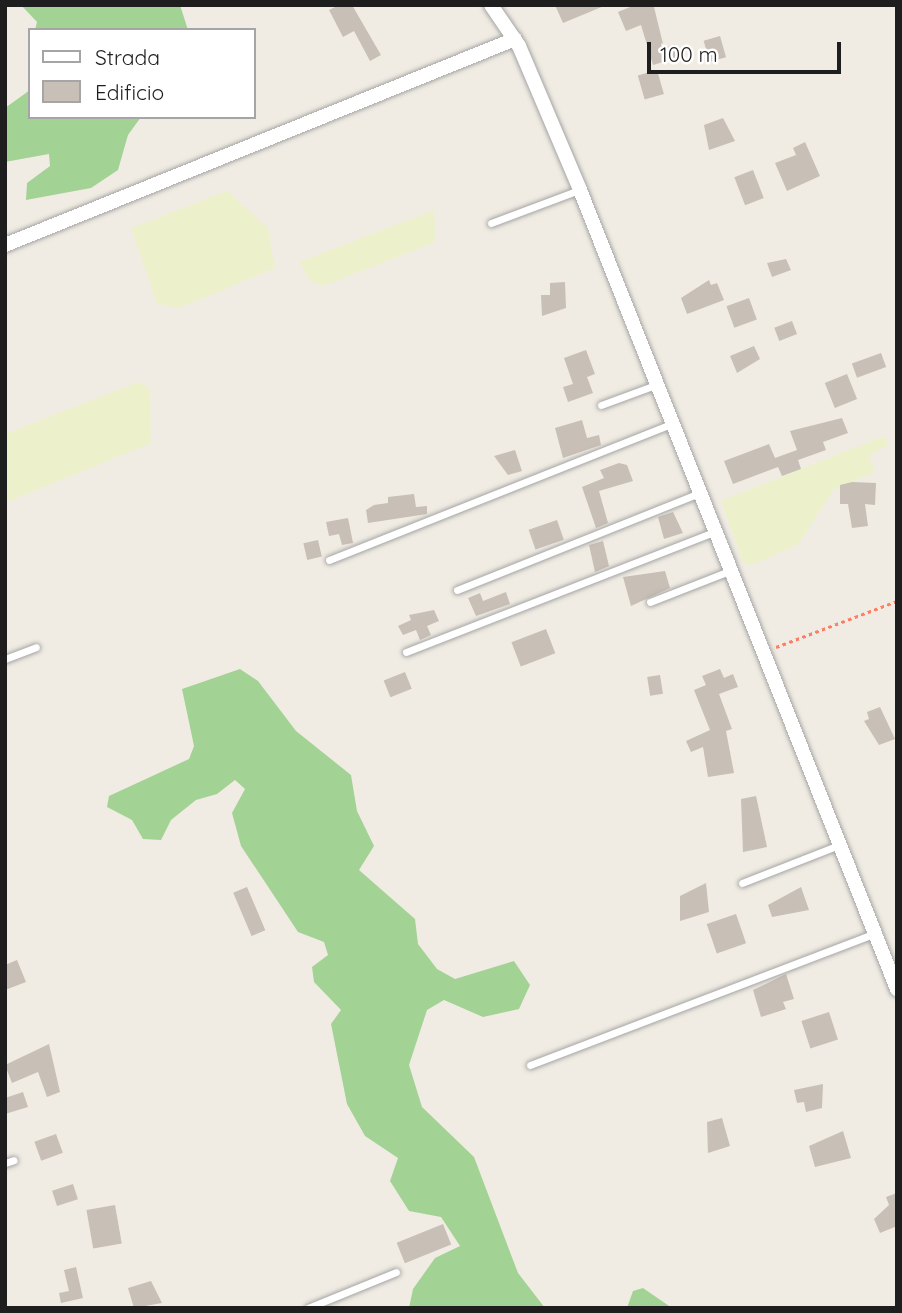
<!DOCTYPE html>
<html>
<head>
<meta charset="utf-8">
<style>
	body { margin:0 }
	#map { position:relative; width:902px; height:1313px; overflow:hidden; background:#f0ece3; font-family:Quicksand,sans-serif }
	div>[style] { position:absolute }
	.farmland>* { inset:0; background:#ecf1cc }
	.forest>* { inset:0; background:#a3d394 }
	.building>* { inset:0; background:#c8bfb6; transform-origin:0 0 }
	.path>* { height:2.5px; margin-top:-1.25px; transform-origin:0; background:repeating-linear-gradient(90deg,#ff7d65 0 3.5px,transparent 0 7px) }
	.roads { filter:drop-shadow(0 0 2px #a5a5a5) drop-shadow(0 0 2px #a5a5a5) }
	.lane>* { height:7px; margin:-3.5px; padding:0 3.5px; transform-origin:3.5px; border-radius:3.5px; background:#fff }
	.street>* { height:14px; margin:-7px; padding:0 7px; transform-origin:7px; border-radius:7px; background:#fff }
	span { translate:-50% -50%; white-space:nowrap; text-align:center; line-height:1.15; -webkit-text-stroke:5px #fff; paint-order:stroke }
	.frame { position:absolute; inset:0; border:7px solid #1e1e1e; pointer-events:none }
	.legend { position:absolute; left:28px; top:28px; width:228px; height:91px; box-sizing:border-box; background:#fff; border:2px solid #a5a5a5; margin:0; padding:9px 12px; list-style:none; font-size:21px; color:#1e1e1e }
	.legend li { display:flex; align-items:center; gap:14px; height:35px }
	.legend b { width:35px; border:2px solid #a5a5a5 }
	.scale { position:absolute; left:647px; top:42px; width:194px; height:32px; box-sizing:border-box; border:4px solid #1e1e1e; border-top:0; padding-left:9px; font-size:21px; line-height:24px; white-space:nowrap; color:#1e1e1e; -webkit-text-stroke:5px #fff; paint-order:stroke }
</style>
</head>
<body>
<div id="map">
	<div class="farmland">
		<i style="clip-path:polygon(227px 191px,268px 228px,275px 268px,179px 308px,157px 304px,131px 228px)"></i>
		<i style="clip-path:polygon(434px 210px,435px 242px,323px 286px,310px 281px,299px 262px)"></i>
		<i style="clip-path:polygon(138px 382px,150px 388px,151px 443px,5px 503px,5px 434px)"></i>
		<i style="clip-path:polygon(884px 436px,888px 445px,869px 455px,875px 472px,833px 490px,798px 545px,751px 565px,743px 562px,721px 501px)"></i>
	</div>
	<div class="forest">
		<i style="clip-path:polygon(21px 5px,180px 5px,188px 30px,35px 30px,37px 22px)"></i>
		<i style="clip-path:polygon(30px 90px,30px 117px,141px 117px,128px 135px,118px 170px,91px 188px,26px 200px,27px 183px,50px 166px,49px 154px,5px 162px,5px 108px)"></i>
		<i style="clip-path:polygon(240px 669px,258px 681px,296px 731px,351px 775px,357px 811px,374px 846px,359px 870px,415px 919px,418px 944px,437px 969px,455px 979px,514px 961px,530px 985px,519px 1009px,483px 1017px,444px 1000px,427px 1010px,409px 1065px,422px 1107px,474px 1157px,518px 1273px,545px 1308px,409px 1308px,413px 1289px,435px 1258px,460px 1246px,441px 1217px,409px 1211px,390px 1181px,398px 1158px,365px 1136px,347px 1104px,331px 1024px,341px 1010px,314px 982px,312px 967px,328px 955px,324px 942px,298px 932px,241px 846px,232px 813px,245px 789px,235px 780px,217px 794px,196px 800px,171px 820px,161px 840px,143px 839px,132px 820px,107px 807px,109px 796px,189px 759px,194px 746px,182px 689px)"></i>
		<i style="clip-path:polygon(643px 1288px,672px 1308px,627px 1308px,633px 1291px)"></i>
	</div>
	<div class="building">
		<i style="clip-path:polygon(339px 5px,352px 5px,381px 55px,370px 61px,354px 31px,343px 37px,329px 10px)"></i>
		<i style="clip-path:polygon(555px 5px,604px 5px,604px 6px,563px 23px)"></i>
		<i style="clip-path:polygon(635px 5px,654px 7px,664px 48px,675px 44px,679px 57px,653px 65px,641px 25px,626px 31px,618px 12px)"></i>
		<i style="left:720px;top:36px;width:22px;height:17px;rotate:74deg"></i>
		<i style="left:657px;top:70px;width:25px;height:20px;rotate:74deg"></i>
		<i style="clip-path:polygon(723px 118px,735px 141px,709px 150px,704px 125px)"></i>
		<i style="clip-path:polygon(805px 142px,820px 176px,787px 191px,775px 163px,796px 155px,793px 148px)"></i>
		<i style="left:753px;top:170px;width:30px;height:20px;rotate:69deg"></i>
		<i style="clip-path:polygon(786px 259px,791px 270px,772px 277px,767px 263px)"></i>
		<i style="clip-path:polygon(709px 280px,711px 285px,717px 283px,724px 300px,687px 314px,681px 298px)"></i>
		<i style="clip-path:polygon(565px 282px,566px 308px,542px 316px,541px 295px,550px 295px,550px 283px)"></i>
		<i style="left:749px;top:298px;width:23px;height:24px;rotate:70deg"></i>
		<i style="left:792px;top:321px;width:14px;height:19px;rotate:69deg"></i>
		<i style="clip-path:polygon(754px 346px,760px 359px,737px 373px,730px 356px)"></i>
		<i style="clip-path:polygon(586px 350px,595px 374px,587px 377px,593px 393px,568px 402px,563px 387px,573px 384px,564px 358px)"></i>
		<i style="left:881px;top:353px;width:15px;height:31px;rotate:70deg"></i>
		<i style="left:847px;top:374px;width:27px;height:24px;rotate:68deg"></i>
		<i style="clip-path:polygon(842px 418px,848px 433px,823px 442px,826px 450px,798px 460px,801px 469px,782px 476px,778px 467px,733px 484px,724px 461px,769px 444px,775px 458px,797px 450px,790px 431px)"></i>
		<i style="clip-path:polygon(582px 420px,587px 438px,599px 435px,601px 445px,563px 458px,555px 428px)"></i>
		<i style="clip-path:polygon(515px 450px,522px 471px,508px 475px,494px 456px)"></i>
		<i style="clip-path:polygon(619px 463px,627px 465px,633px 481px,599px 491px,608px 523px,596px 528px,582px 487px,604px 478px,600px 470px)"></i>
		<i style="clip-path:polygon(852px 482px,876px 483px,875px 505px,865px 504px,868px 526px,852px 528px,848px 504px,840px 504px,840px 485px)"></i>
		<i style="clip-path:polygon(414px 494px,416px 507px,427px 506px,427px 514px,368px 523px,366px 510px,374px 505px,388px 503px,388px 497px)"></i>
		<i style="clip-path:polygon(673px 512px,683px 533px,664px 539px,658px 517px)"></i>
		<i style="clip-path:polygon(348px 518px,353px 543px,342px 545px,339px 534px,329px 536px,326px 522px)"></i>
		<i style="left:557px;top:520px;width:21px;height:30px;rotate:71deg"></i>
		<i style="left:318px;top:540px;width:17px;height:15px;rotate:77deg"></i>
		<i style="clip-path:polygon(603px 541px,609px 566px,595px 572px,589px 545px)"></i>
		<i style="clip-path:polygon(665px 571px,670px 588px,631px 606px,623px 577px)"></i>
		<i style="clip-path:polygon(506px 592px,510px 604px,476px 616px,468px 598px,480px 593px,483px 601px)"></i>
		<i style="clip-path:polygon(434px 610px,439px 621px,427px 626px,431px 635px,420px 640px,416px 630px,403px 635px,398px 626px,411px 620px,409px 615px)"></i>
		<i style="left:546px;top:629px;width:26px;height:37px;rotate:69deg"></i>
		<i style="clip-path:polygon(720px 669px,724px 678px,733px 674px,738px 687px,719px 694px,732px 729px,726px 731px,734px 773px,708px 777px,703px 747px,691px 752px,686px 741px,710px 730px,694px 690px,706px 685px,702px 676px)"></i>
		<i style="left:405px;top:672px;width:18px;height:23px;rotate:68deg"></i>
		<i style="left:660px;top:675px;width:19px;height:13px;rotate:81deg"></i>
		<i style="clip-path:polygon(880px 707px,895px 739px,879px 745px,864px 721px,869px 719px,867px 712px)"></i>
		<i style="clip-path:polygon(756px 796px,767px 847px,743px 852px,741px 799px)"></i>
		<i style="clip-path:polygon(706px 883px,709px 912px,680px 921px,680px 896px)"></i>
		<i style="left:247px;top:887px;width:47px;height:15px;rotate:67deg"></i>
		<i style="clip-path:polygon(801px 887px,809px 910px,772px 917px,768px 905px)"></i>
		<i style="left:736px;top:914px;width:31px;height:31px;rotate:71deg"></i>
		<i style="clip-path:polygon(17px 960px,26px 982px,5px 990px,5px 965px)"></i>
		<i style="clip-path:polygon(786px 974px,794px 999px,783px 1002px,786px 1009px,761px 1017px,753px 990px)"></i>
		<i style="left:829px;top:1012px;width:29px;height:29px;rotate:72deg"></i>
		<i style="clip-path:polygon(49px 1044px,60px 1092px,47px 1097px,38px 1072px,12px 1083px,5px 1065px)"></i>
		<i style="clip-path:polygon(823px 1084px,822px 1108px,806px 1112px,804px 1102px,797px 1103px,794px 1090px)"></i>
		<i style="clip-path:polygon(23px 1092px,28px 1107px,5px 1114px,5px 1098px)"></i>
		<i style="clip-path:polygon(722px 1118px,730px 1146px,708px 1153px,707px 1122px)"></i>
		<i style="clip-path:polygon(843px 1131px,851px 1158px,815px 1167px,809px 1146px)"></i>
		<i style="left:56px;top:1134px;width:20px;height:23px;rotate:70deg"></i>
		<i style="left:73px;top:1184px;width:16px;height:22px;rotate:72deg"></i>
		<i style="clip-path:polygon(897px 1193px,897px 1226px,880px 1233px,874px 1219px,889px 1205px,886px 1197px)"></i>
		<i style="left:115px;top:1205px;width:39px;height:29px;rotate:80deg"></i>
		<i style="left:443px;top:1224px;width:22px;height:50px;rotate:68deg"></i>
		<i style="clip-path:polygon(76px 1267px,83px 1298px,61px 1303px,59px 1293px,69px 1291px,64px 1270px)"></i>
		<i style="clip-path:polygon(151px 1281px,162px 1303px,134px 1308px,128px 1288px)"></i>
	</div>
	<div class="path">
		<i style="left:776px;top:647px;width:129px;rotate:-20.8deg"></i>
	</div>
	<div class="roads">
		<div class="lane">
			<i style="left:491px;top:223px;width:94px;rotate:-20.6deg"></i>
			<i style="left:601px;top:405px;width:58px;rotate:-20.3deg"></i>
			<i style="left:329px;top:560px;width:368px;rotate:-21.7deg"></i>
			<i style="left:457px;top:590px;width:261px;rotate:-21.8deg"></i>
			<i style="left:650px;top:602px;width:85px;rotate:-21.4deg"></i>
			<i style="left:406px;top:652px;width:331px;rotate:-21.3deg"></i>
			<i style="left:5px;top:659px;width:33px;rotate:-21deg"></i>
			<i style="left:742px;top:883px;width:104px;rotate:-21.4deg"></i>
			<i style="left:530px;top:1065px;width:369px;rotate:-20.9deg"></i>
			<i style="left:5px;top:1163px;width:9px;rotate:-18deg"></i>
			<i style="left:308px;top:1308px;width:95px;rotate:-22.2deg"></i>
		</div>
		<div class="street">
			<i style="left:491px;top:5px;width:50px;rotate:55.7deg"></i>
			<i style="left:519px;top:46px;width:156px;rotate:67deg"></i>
			<i style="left:580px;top:190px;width:860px;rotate:68.36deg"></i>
			<i style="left:5px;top:245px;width:550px;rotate:-21.99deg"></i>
		</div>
	</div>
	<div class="frame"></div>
	<ul class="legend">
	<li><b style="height:9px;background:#fff"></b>Strada</li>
	<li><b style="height:19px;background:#c8bfb6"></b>Edificio</li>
	</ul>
	<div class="scale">100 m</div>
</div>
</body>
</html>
